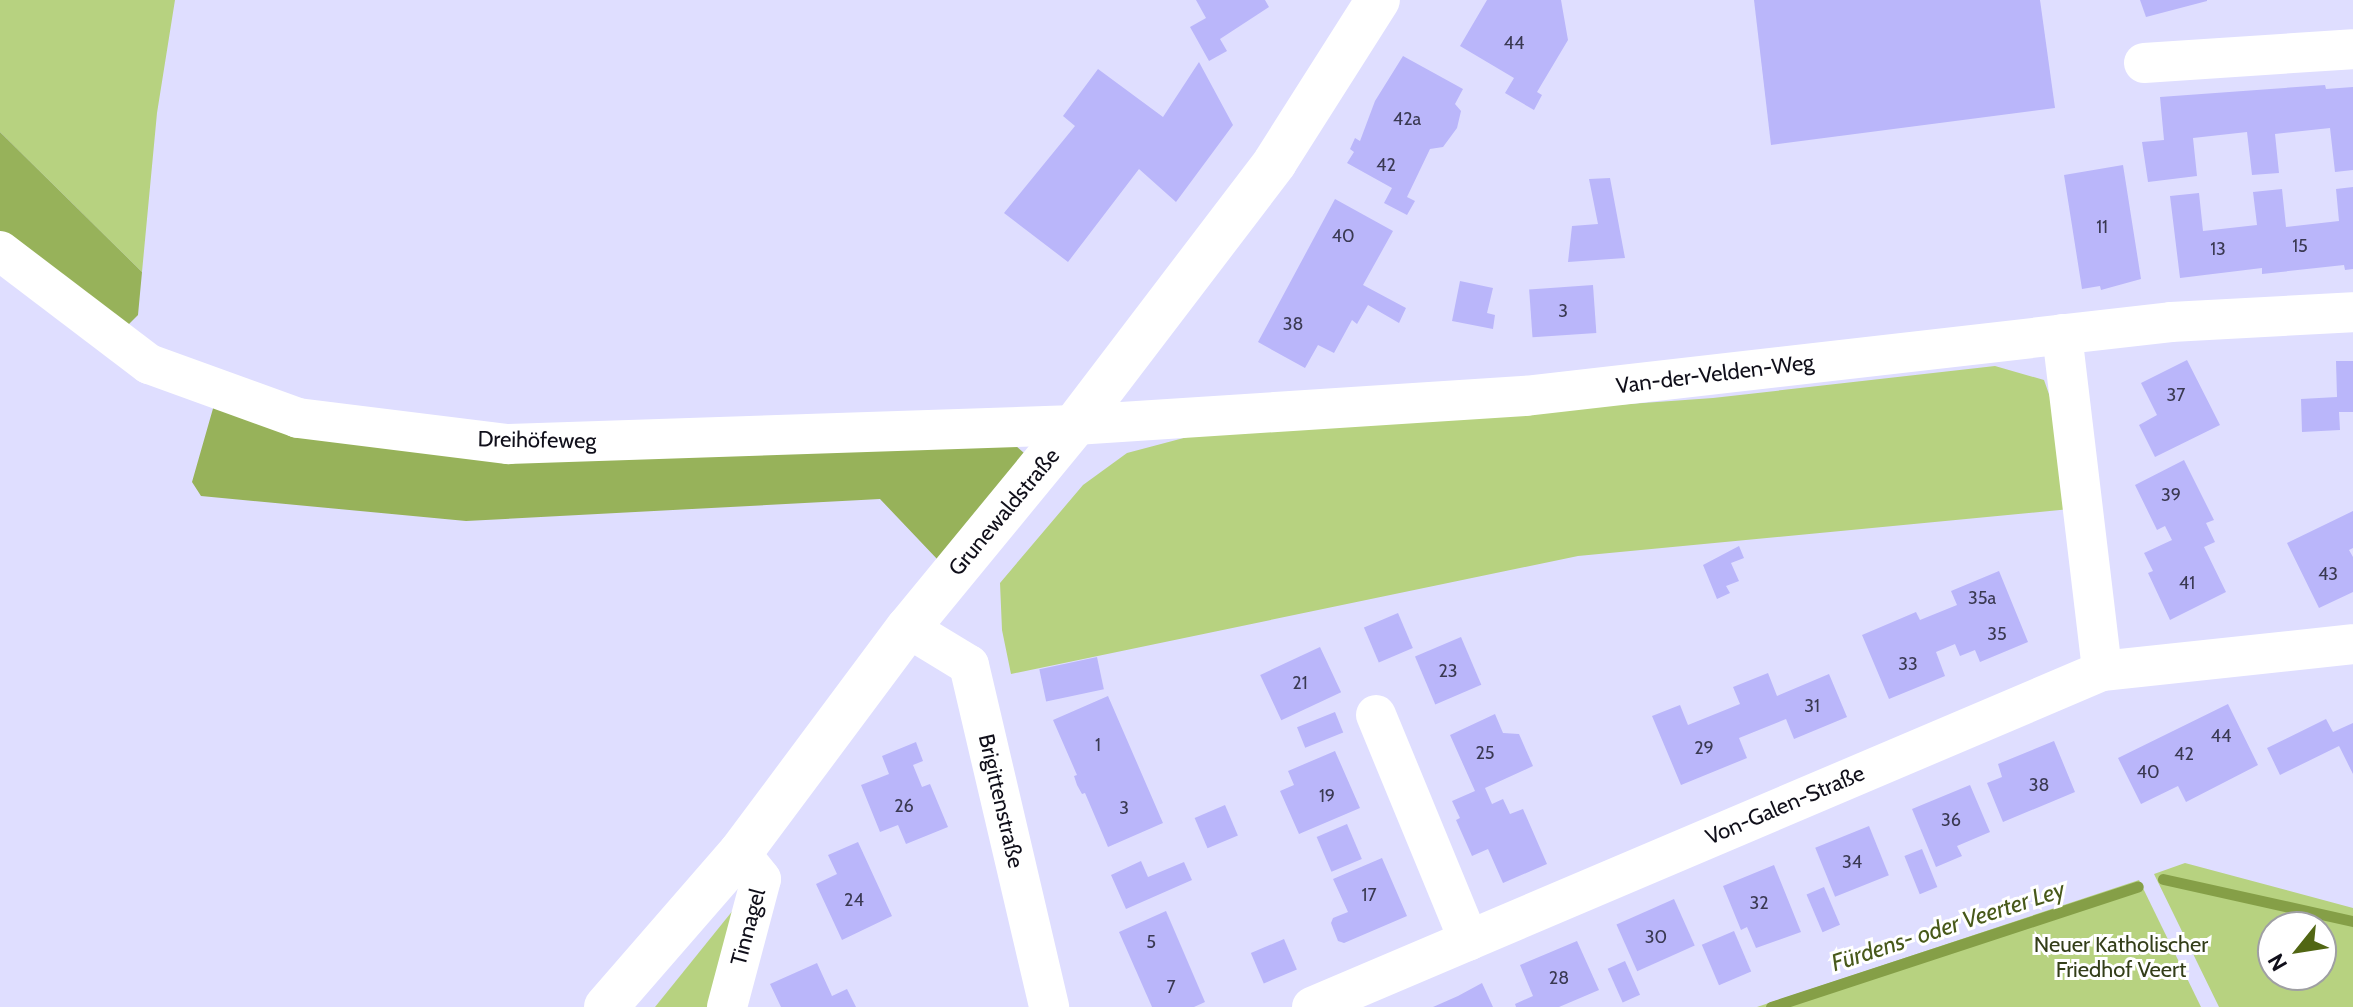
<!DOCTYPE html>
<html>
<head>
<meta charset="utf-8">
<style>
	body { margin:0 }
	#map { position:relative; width:2353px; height:1007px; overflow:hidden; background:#dfdeff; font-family:Cabin,sans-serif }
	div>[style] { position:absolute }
	.green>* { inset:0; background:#b7d280 }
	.forest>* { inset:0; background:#97b25a }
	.stream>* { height:11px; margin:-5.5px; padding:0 5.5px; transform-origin:5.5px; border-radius:5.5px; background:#859f47 }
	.building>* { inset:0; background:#bab6fa; transform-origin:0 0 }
	.street>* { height:40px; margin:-20px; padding:0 20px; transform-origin:20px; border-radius:20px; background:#fff }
	.secondary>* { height:44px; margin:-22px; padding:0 22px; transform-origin:22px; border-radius:22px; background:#fff }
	span { translate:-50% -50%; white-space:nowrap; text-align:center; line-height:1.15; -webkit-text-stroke:6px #fff; paint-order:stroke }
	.number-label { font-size:18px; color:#3a3952 }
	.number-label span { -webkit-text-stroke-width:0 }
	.street-label { font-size:22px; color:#100f1a }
	.park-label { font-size:22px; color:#333e19 }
	.water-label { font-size:24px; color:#48591a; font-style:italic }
	.north { position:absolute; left:2257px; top:911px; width:80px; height:80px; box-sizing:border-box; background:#fff; border:2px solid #9f9fa3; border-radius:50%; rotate:240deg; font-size:22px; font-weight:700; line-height:32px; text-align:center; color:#100f1a }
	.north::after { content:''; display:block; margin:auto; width:28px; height:36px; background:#516613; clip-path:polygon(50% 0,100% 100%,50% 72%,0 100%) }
</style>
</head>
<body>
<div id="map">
	<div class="green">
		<i style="clip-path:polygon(0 0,175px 0,157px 113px,142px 272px,0 132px)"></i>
		<i style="clip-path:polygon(1995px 366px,2044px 380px,2056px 414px,2070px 509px,1578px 556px,1011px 674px,1002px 630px,1000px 583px,1083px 485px,1127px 453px,1195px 435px,1713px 398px)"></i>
		<i style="clip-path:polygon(evenodd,2185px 863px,2353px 908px,2353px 1007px,2219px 1007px,2154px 874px,2185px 863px,2273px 927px,2321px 927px,2321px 975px,2273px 975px,2273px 927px)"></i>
		<i style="clip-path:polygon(2139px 880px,2201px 1007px,1757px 1007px)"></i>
		<i style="clip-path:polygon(734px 909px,714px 1007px,655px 1007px)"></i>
	</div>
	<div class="forest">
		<i style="clip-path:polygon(0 132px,142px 272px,138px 315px,126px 327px,0 231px)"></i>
		<i style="clip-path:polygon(214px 405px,297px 431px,1008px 439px,1024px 453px,938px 560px,880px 499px,466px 521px,201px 496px,192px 482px)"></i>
	</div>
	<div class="stream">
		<i style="left:2163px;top:879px;width:195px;rotate:12.5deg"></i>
		<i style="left:1771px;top:1007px;width:386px;rotate:-18.2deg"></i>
	</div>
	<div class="building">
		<i style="clip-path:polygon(1196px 0,1265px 0,1269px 7px,1220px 39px,1227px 51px,1209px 61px,1190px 27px,1206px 18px)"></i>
		<i style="clip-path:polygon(1487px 0,1561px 0,1568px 40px,1537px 92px,1542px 95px,1534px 110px,1505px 93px,1514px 78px,1460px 46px)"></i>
		<i style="clip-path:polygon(1754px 0,2040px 0,2055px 108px,1771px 145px)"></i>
		<i style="clip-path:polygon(2140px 0,2207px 0,2207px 1px,2146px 17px)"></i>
		<i style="clip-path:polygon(1403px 56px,1463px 89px,1455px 104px,1461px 111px,1457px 128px,1443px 147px,1430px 149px,1407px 197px,1415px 201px,1407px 215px,1384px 203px,1392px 188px,1347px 163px,1354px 152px,1350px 149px,1355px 138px,1360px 141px,1375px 101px)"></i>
		<i style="clip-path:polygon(1199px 62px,1233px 125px,1176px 202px,1139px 169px,1068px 262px,1004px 213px,1075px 126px,1063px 116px,1098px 69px,1163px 117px)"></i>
		<i style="clip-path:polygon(2325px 85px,2326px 89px,2353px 87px,2353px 170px,2335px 172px,2330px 128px,2275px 134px,2279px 173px,2252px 175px,2247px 132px,2193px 138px,2197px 176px,2148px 182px,2142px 142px,2164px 140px,2160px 97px)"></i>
		<i style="clip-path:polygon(2123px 165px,2141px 279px,2101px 290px,2100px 286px,2082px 289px,2064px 175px)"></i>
		<i style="clip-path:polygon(1610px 178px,1625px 258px,1568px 262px,1572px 226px,1598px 224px,1589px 179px)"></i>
		<i style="clip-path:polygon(2353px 187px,2353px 269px,2345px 270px,2344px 265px,2262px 274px,2262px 268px,2180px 278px,2170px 196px,2199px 193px,2203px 231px,2257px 225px,2253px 192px,2282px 189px,2286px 227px,2339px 221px,2336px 189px)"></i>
		<i style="clip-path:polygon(1335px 199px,1393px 231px,1363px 285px,1406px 308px,1399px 323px,1368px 305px,1357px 324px,1352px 320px,1334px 353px,1318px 345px,1305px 368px,1258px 342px)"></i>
		<i style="clip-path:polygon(1460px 281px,1493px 288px,1487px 313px,1495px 315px,1493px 329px,1452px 321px)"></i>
		<i style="left:1593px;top:285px;width:48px;height:64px;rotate:86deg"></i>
		<i style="clip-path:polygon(2187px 360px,2220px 425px,2155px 457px,2139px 425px,2157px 415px,2141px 383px)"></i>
		<i style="clip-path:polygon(2336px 361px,2353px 361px,2353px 412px,2339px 412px,2340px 430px,2302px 432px,2301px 399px,2337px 397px)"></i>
		<i style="clip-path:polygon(2184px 460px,2214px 520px,2206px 523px,2215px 542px,2204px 547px,2226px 592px,2170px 620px,2148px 573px,2153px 571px,2144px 553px,2172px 540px,2165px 526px,2157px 530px,2135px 485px)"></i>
		<i style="clip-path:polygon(2353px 511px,2353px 548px,2349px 550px,2353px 557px,2353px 592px,2319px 608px,2287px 543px)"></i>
		<i style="clip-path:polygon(1739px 546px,1744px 558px,1731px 563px,1739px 581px,1726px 586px,1730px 593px,1717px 599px,1703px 565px)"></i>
		<i style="clip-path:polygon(1999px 571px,2028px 642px,1980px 662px,1975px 650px,1960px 656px,1955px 644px,1936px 652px,1945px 676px,1889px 699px,1862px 635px,1916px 612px,1920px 620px,1957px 605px,1951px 591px)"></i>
		<i style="left:1398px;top:613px;width:38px;height:37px;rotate:67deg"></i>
		<i style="left:1461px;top:637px;width:52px;height:50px;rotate:67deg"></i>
		<i style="left:1320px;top:647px;width:50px;height:66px;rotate:65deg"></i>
		<i style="left:1097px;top:657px;width:33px;height:59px;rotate:78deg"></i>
		<i style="clip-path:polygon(1768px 673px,1777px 696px,1829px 674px,1847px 717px,1794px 739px,1786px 719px,1739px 738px,1747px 758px,1681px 785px,1652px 716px,1680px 705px,1688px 725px,1740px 704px,1733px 687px)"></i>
		<i style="clip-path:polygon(1108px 696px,1163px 823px,1108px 847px,1085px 793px,1082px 794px,1077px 785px,1074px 776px,1077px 775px,1053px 720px)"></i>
		<i style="clip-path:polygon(2228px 704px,2258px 765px,2186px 802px,2178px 786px,2141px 804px,2118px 758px)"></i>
		<i style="left:1335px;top:712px;width:22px;height:41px;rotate:68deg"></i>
		<i style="clip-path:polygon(1495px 714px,1503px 733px,1519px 734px,1533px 766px,1485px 788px,1492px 804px,1503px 799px,1510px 814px,1523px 809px,1547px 864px,1503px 883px,1488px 849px,1472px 856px,1456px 820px,1460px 818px,1452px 801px,1475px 791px,1450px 735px)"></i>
		<i style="clip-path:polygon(2326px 719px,2333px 732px,2353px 723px,2353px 774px,2339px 746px,2280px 775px,2267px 748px)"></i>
		<i style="clip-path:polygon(2054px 741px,2075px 792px,2003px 822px,1987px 783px,2002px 777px,1998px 764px)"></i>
		<i style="clip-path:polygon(916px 742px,923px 761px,913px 765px,922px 787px,930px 784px,948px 827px,906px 844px,898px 825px,880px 832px,861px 785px,889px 774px,882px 756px)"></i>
		<i style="clip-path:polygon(1335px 751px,1360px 808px,1299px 834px,1280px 791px,1294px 785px,1288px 771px)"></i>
		<i style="clip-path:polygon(1970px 785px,1990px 832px,1957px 846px,1962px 856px,1936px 867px,1912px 809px)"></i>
		<i style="left:1225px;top:805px;width:33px;height:33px;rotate:67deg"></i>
		<i style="left:1347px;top:824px;width:38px;height:33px;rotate:67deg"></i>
		<i style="left:1869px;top:826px;width:53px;height:58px;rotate:68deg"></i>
		<i style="clip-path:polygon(858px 842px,892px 916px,842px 940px,816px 884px,837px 874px,828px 855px)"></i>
		<i style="left:1922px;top:849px;width:41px;height:19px;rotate:68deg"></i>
		<i style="clip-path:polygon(1382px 858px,1407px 916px,1344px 943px,1338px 941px,1331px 923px,1333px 918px,1348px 912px,1333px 879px)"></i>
		<i style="clip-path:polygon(1141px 861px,1148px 877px,1184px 862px,1192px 880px,1126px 909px,1111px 875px)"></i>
		<i style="clip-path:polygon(1774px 865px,1801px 932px,1756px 948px,1747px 927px,1741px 930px,1723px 886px)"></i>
		<i style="left:1824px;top:887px;width:41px;height:19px;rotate:67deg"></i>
		<i style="left:1674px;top:899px;width:51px;height:63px;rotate:66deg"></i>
		<i style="clip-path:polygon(1166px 911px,1205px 1002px,1194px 1007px,1152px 1007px,1119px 932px)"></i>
		<i style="left:1734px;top:931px;width:44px;height:35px;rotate:67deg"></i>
		<i style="left:1284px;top:939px;width:33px;height:36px;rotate:67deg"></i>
		<i style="clip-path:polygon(1577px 941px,1599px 990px,1559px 1007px,1516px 1007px,1515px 1004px,1533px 996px,1520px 965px)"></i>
		<i style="left:1625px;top:961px;width:37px;height:19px;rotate:66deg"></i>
		<i style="clip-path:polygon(817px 963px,832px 996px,847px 989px,856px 1007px,781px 1007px,770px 984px)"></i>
		<i style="clip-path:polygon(1482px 983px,1493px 1007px,1433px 1007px,1458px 996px)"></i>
	</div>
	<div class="street">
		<i style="left:2144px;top:63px;width:209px;rotate:-3.8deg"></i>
		<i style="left:0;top:251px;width:187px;rotate:37.2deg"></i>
		<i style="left:149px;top:364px;width:158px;rotate:19.9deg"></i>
		<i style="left:298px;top:418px;width:212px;rotate:7.1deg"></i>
		<i style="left:508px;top:444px;width:567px;rotate:-1.92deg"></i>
		<i style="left:1075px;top:425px;width:452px;rotate:-3.7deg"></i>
		<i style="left:1526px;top:396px;width:649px;rotate:-6.54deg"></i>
		<i style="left:2171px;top:322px;width:182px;rotate:-3.1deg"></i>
		<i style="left:2062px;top:334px;width:339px;rotate:83.2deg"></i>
		<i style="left:908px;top:628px;width:71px;rotate:31.2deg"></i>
		<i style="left:969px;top:665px;width:351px;rotate:76.8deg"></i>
		<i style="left:1376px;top:715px;width:244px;rotate:67.6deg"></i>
		<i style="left:727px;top:1007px;width:132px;rotate:-75.1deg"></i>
		<i style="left:761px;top:879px;width:33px;rotate:-129deg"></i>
		<i style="left:1312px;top:1007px;width:858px;rotate:-23.04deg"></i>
		<i style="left:2102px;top:671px;width:252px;rotate:-6.1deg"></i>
	</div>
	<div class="secondary">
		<i style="left:606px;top:1007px;width:204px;rotate:-49deg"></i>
		<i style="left:740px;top:853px;width:281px;rotate:-53.3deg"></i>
		<i style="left:908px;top:628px;width:263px;rotate:-50.6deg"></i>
		<i style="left:1075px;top:425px;width:330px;rotate:-52.7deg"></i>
		<i style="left:1275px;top:162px;width:192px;rotate:-57.6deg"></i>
	</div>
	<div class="number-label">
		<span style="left:1514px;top:43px">44</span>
		<span style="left:1407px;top:119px">42a</span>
		<span style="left:1386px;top:165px">42</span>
		<span style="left:2102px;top:227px">11</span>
		<span style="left:1343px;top:236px">40</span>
		<span style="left:2300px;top:246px">15</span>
		<span style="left:2218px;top:249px">13</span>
		<span style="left:1563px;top:311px">3</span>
		<span style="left:1293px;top:324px">38</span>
		<span style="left:2176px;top:395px">37</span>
		<span style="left:2171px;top:495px">39</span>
		<span style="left:2328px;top:574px">43</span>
		<span style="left:2187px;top:583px">41</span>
		<span style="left:1982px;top:598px">35a</span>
		<span style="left:1997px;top:634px">35</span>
		<span style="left:1908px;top:664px">33</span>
		<span style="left:1448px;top:671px">23</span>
		<span style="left:1300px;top:683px">21</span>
		<span style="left:1812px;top:706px">31</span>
		<span style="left:2221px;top:736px">44</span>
		<span style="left:1098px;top:745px">1</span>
		<span style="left:1704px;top:748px">29</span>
		<span style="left:1485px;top:753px">25</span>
		<span style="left:2184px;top:754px">42</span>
		<span style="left:2148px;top:772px">40</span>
		<span style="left:2039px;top:785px">38</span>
		<span style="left:1327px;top:796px">19</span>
		<span style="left:904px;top:806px">26</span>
		<span style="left:1124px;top:808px">3</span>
		<span style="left:1951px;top:820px">36</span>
		<span style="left:1852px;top:862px">34</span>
		<span style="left:1369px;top:895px">17</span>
		<span style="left:854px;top:900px">24</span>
		<span style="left:1759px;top:903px">32</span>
		<span style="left:1656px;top:937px">30</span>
		<span style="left:1151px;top:942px">5</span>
		<span style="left:1559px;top:978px">28</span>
		<span style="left:1171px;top:987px">7</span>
	</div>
	<div class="street-label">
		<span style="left:1715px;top:374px;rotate:-7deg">Van-der-Velden-Weg</span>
		<span style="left:537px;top:440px;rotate:1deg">Dreihöfeweg</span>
		<span style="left:1004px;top:512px;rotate:-50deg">Grunewaldstraße</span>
		<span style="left:1001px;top:801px;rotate:77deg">Brigittenstraße</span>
		<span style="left:1785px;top:805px;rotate:-23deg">Von-Galen-Straße</span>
		<span style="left:748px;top:927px;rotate:-75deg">Tinnagel</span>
	</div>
	<div class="park-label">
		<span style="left:2121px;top:957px">Neuer Katholischer<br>Friedhof Veert</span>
	</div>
	<div class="water-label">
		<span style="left:1948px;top:926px;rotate:-18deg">Fürdens- oder Veerter Ley</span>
	</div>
	<div class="north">N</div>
</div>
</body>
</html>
